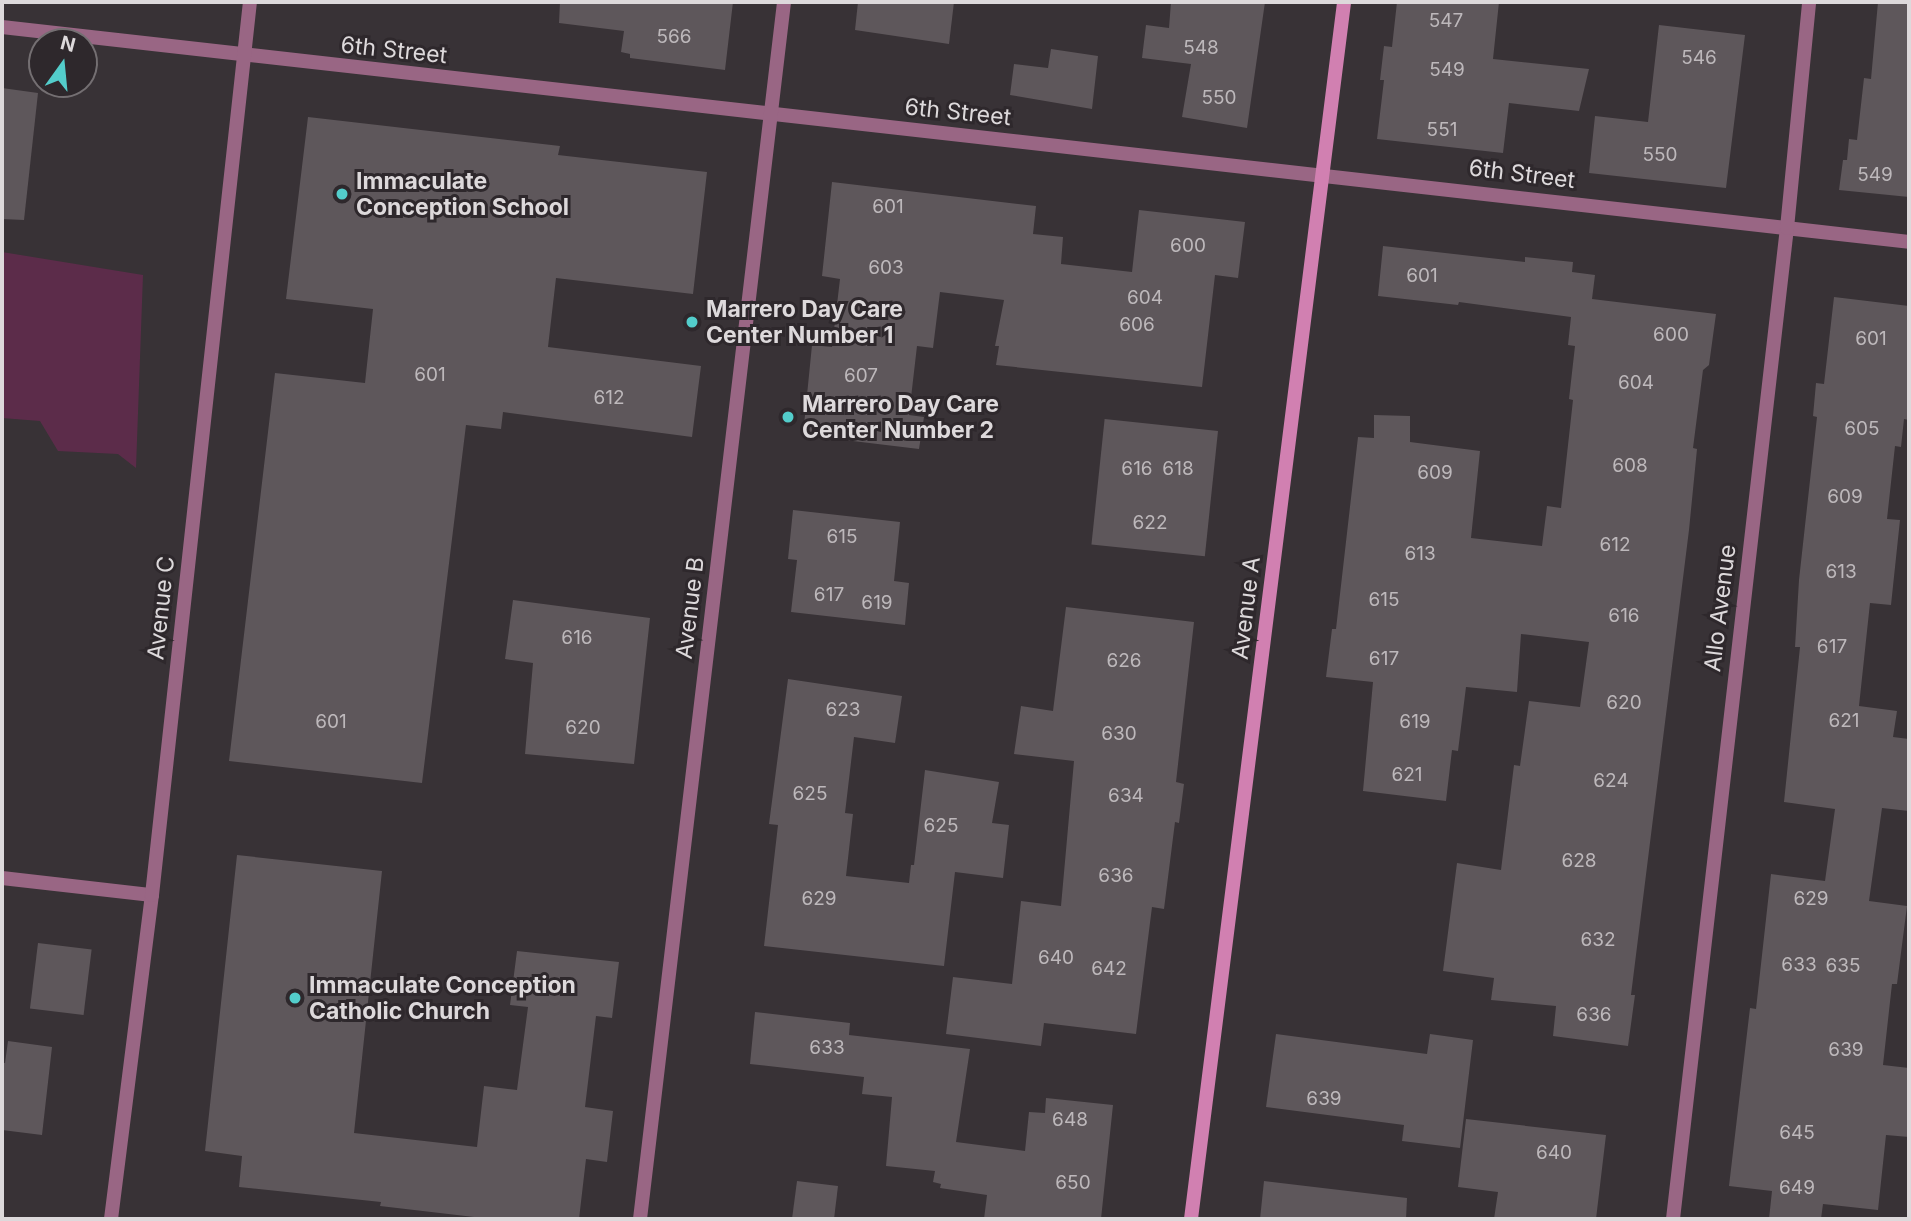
<!DOCTYPE html>
<html>
<head>
<meta charset="utf-8">
<style>
	body { margin:0 }
	#map { position:relative; width:1911px; height:1221px; overflow:hidden; background:#383236; font-family:Inter,sans-serif }
	div>[style] { position:absolute }
	.green>* { inset:0; background:#5c2c4a }
	.building>* { inset:0; background:#5e575b; transform-origin:0 0 }
	.street>* { height:14px; margin:-7px; padding:0 7px; transform-origin:7px; border-radius:7px; background:#996684 }
	.secondary>* { height:14px; margin:-7px; padding:0 7px; transform-origin:7px; border-radius:7px; background:#d180b1 }
	.dots>* { width:19px; height:19px; translate:-50% -50%; box-sizing:border-box; border:4px solid #2e282c; border-radius:50% }
	span { translate:-50% -50%; white-space:nowrap; text-align:center; line-height:1.15; -webkit-text-stroke:6px #2e282c; paint-order:stroke }
	.number-label { font-size:19px; color:#bdb8bb }
	.number-label span { -webkit-text-stroke-width:0 }
	.street-label { font-size:23px; color:#ddd9db }
	.poi-label { font-size:23px; color:#ddd9db; font-weight:700 }
	.left { translate:0 -50%; text-align:left }
	.frame { position:absolute; inset:0; border:4px solid #ddd9db; pointer-events:none }
	.north { position:absolute; left:28px; top:28px; width:70px; height:70px; box-sizing:border-box; background:#2e282c; border:2px solid #746f72; border-radius:50%; rotate:15deg; font-size:19px; font-weight:700; line-height:28px; text-align:center; color:#ddd9db }
	.north::after { content:''; display:block; margin:auto; width:24px; height:32px; background:#53cdcb; clip-path:polygon(50% 0,100% 100%,50% 72%,0 100%) }
</style>
</head>
<body>
<div id="map">
	<div class="green">
		<i style="clip-path:polygon(2px 252px,143px 275px,136px 468px,118px 454px,58px 451px,40px 421px,2px 418px)"></i>
	</div>
	<div class="building">
		<i style="clip-path:polygon(560px 2px,733px 2px,725px 70px,630px 58px,630px 54px,621px 52px,624px 31px,559px 23px)"></i>
		<i style="clip-path:polygon(858px 2px,954px 2px,949px 44px,855px 30px)"></i>
		<i style="clip-path:polygon(1171px 2px,1265px 2px,1247px 128px,1182px 117px,1191px 64px,1142px 58px,1146px 25px,1169px 28px)"></i>
		<i style="clip-path:polygon(1397px 2px,1499px 2px,1493px 59px,1589px 69px,1579px 111px,1509px 103px,1503px 153px,1377px 139px,1384px 80px,1380px 80px,1384px 46px,1392px 47px)"></i>
		<i style="clip-path:polygon(1878px 2px,1909px 2px,1909px 197px,1839px 190px,1843px 160px,1847px 160px,1849px 139px,1857px 140px,1864px 78px,1871px 79px)"></i>
		<i style="clip-path:polygon(1659px 25px,1745px 35px,1726px 188px,1589px 173px,1595px 116px,1648px 122px)"></i>
		<i style="clip-path:polygon(1051px 49px,1098px 56px,1092px 109px,1010px 95px,1014px 64px,1048px 68px)"></i>
		<i style="clip-path:polygon(2px 88px,38px 93px,24px 220px,2px 219px)"></i>
		<i style="clip-path:polygon(308px 117px,560px 146px,558px 155px,707px 172px,693px 294px,556px 278px,548px 347px,701px 366px,692px 437px,503px 412px,501px 429px,466px 425px,422px 783px,229px 761px,275px 373px,365px 383px,373px 309px,286px 299px)"></i>
		<i style="clip-path:polygon(832px 182px,1036px 206px,1033px 234px,1063px 237px,1061px 264px,1132px 272px,1139px 210px,1245px 222px,1238px 278px,1215px 275px,1202px 387px,996px 365px,999px 346px,995px 346px,1004px 300px,940px 292px,933px 348px,917px 346px,909px 415px,924px 417px,919px 449px,803px 435px,812px 345px,832px 347px,840px 279px,822px 276px)"></i>
		<i style="clip-path:polygon(1383px 246px,1525px 262px,1525px 257px,1573px 262px,1572px 272px,1595px 275px,1592px 299px,1716px 314px,1709px 365px,1703px 370px,1693px 448px,1697px 449px,1689px 530px,1631px 995px,1635px 995px,1628px 1046px,1553px 1036px,1556px 1006px,1491px 1000px,1494px 978px,1443px 971px,1457px 863px,1501px 870px,1514px 765px,1520px 766px,1529px 701px,1580px 707px,1589px 642px,1521px 634px,1517px 692px,1466px 687px,1458px 751px,1452px 750px,1446px 801px,1363px 791px,1373px 682px,1326px 677px,1332px 629px,1336px 629px,1358px 437px,1374px 438px,1374px 415px,1410px 416px,1410px 442px,1480px 451px,1471px 538px,1542px 546px,1547px 506px,1561px 508px,1573px 400px,1569px 399px,1575px 346px,1568px 345px,1571px 317px,1459px 302px,1458px 305px,1378px 296px)"></i>
		<i style="clip-path:polygon(1834px 297px,1909px 306px,1909px 420px,1904px 419px,1901px 447px,1895px 446px,1887px 519px,1900px 520px,1891px 605px,1870px 603px,1859px 706px,1897px 711px,1893px 737px,1909px 739px,1909px 811px,1882px 808px,1869px 901px,1907px 906px,1897px 984px,1892px 984px,1883px 1065px,1909px 1068px,1909px 1137px,1886px 1135px,1878px 1210px,1823px 1204px,1821px 1219px,1769px 1219px,1772px 1191px,1729px 1186px,1750px 1008px,1756px 1009px,1771px 874px,1825px 881px,1835px 809px,1784px 802px,1800px 647px,1795px 647px,1799px 580px,1817px 417px,1813px 416px,1816px 383px,1824px 384px)"></i>
		<i style="left:1218px;top:431px;width:126px;height:114px;rotate:96deg"></i>
		<i style="clip-path:polygon(793px 510px,900px 522px,894px 581px,909px 583px,905px 625px,791px 612px,797px 560px,788px 559px)"></i>
		<i style="clip-path:polygon(513px 600px,650px 618px,634px 764px,525px 754px,533px 663px,505px 659px)"></i>
		<i style="clip-path:polygon(1066px 607px,1194px 622px,1176px 782px,1184px 784px,1179px 823px,1175px 822px,1164px 909px,1152px 907px,1136px 1034px,1044px 1023px,1041px 1046px,946px 1034px,953px 977px,1012px 984px,1021px 901px,1061px 906px,1074px 761px,1014px 754px,1021px 706px,1053px 711px)"></i>
		<i style="clip-path:polygon(788px 679px,902px 696px,895px 743px,854px 737px,845px 813px,853px 814px,846px 876px,909px 883px,911px 865px,914px 865px,925px 770px,999px 782px,992px 823px,1009px 825px,1003px 878px,955px 872px,944px 966px,764px 946px,778px 825px,769px 824px)"></i>
		<i style="clip-path:polygon(237px 855px,382px 871px,354px 1133px,477px 1147px,484px 1086px,517px 1090px,528px 1007px,510px 1005px,517px 951px,619px 962px,612px 1018px,596px 1016px,585px 1107px,613px 1111px,607px 1162px,586px 1159px,579px 1219px,491px 1219px,380px 1206px,381px 1202px,239px 1187px,242px 1156px,205px 1151px)"></i>
		<i style="left:38px;top:943px;width:54px;height:66px;rotate:7deg"></i>
		<i style="clip-path:polygon(755px 1012px,850px 1023px,849px 1035px,970px 1049px,956px 1142px,1025px 1151px,1029px 1112px,1045px 1113px,1046px 1098px,1113px 1105px,1101px 1219px,984px 1219px,987px 1195px,940px 1188px,941px 1184px,933px 1182px,935px 1171px,886px 1166px,892px 1097px,862px 1094px,864px 1077px,750px 1064px)"></i>
		<i style="clip-path:polygon(1276px 1034px,1427px 1054px,1430px 1034px,1473px 1040px,1460px 1148px,1402px 1141px,1404px 1125px,1266px 1107px)"></i>
		<i style="clip-path:polygon(8px 1041px,52px 1047px,42px 1135px,2px 1130px,2px 1063px,5px 1063px)"></i>
		<i style="clip-path:polygon(1466px 1119px,1606px 1135px,1596px 1219px,1494px 1219px,1498px 1192px,1458px 1187px)"></i>
		<i style="clip-path:polygon(797px 1181px,838px 1186px,834px 1219px,792px 1219px)"></i>
		<i style="clip-path:polygon(1264px 1181px,1407px 1198px,1406px 1219px,1260px 1219px)"></i>
	</div>
	<div class="street">
		<i style="left:2px;top:27px;width:1919px;rotate:6.43deg"></i>
		<i style="left:2px;top:878px;width:151px;rotate:6.5deg"></i>
		<i style="left:111px;top:1219px;width:327px;rotate:-82.8deg"></i>
		<i style="left:152px;top:895px;width:898px;rotate:-83.74deg"></i>
		<i style="left:640px;top:1219px;width:1225px;rotate:-83.25deg"></i>
		<i style="left:1673px;top:1219px;width:998px;rotate:-83.44deg"></i>
		<i style="left:1787px;top:228px;width:227px;rotate:-84.4deg"></i>
	</div>
	<div class="secondary">
		<i style="left:1191px;top:1219px;width:1227px;rotate:-82.83deg"></i>
	</div>
	<div class="dots">
		<i style="left:342px;top:194px;background:#53cdcb"></i>
		<i style="left:692px;top:322px;background:#53cdcb"></i>
		<i style="left:788px;top:417px;background:#53cdcb"></i>
		<i style="left:295px;top:998px;background:#53cdcb"></i>
	</div>
	<div class="number-label">
		<span style="left:1446px;top:21px">547</span>
		<span style="left:674px;top:37px">566</span>
		<span style="left:1201px;top:48px">548</span>
		<span style="left:1699px;top:58px">546</span>
		<span style="left:1447px;top:70px">549</span>
		<span style="left:1219px;top:98px">550</span>
		<span style="left:1442px;top:130px">551</span>
		<span style="left:1660px;top:155px">550</span>
		<span style="left:1875px;top:175px">549</span>
		<span style="left:888px;top:207px">601</span>
		<span style="left:1188px;top:246px">600</span>
		<span style="left:886px;top:268px">603</span>
		<span style="left:1422px;top:276px">601</span>
		<span style="left:1145px;top:298px">604</span>
		<span style="left:1137px;top:325px">606</span>
		<span style="left:1671px;top:335px">600</span>
		<span style="left:1871px;top:339px">601</span>
		<span style="left:430px;top:375px">601</span>
		<span style="left:861px;top:376px">607</span>
		<span style="left:1636px;top:383px">604</span>
		<span style="left:609px;top:398px">612</span>
		<span style="left:1862px;top:429px">605</span>
		<span style="left:1630px;top:466px">608</span>
		<span style="left:1137px;top:469px">616</span>
		<span style="left:1178px;top:469px">618</span>
		<span style="left:1435px;top:473px">609</span>
		<span style="left:1845px;top:497px">609</span>
		<span style="left:1150px;top:523px">622</span>
		<span style="left:842px;top:537px">615</span>
		<span style="left:1615px;top:545px">612</span>
		<span style="left:1420px;top:554px">613</span>
		<span style="left:1841px;top:572px">613</span>
		<span style="left:829px;top:595px">617</span>
		<span style="left:1384px;top:600px">615</span>
		<span style="left:877px;top:603px">619</span>
		<span style="left:1624px;top:616px">616</span>
		<span style="left:577px;top:638px">616</span>
		<span style="left:1832px;top:647px">617</span>
		<span style="left:1384px;top:659px">617</span>
		<span style="left:1124px;top:661px">626</span>
		<span style="left:1624px;top:703px">620</span>
		<span style="left:843px;top:710px">623</span>
		<span style="left:1844px;top:721px">621</span>
		<span style="left:331px;top:722px">601</span>
		<span style="left:1415px;top:722px">619</span>
		<span style="left:583px;top:728px">620</span>
		<span style="left:1119px;top:734px">630</span>
		<span style="left:1407px;top:775px">621</span>
		<span style="left:1611px;top:781px">624</span>
		<span style="left:810px;top:794px">625</span>
		<span style="left:1126px;top:796px">634</span>
		<span style="left:941px;top:826px">625</span>
		<span style="left:1579px;top:861px">628</span>
		<span style="left:1116px;top:876px">636</span>
		<span style="left:819px;top:899px">629</span>
		<span style="left:1811px;top:899px">629</span>
		<span style="left:1598px;top:940px">632</span>
		<span style="left:1056px;top:958px">640</span>
		<span style="left:1799px;top:965px">633</span>
		<span style="left:1843px;top:966px">635</span>
		<span style="left:1109px;top:969px">642</span>
		<span style="left:1594px;top:1015px">636</span>
		<span style="left:827px;top:1048px">633</span>
		<span style="left:1846px;top:1050px">639</span>
		<span style="left:1324px;top:1099px">639</span>
		<span style="left:1070px;top:1120px">648</span>
		<span style="left:1797px;top:1133px">645</span>
		<span style="left:1554px;top:1153px">640</span>
		<span style="left:1073px;top:1183px">650</span>
		<span style="left:1797px;top:1188px">649</span>
	</div>
	<div class="street-label">
		<span style="left:394px;top:50px;rotate:6deg">6th Street</span>
		<span style="left:958px;top:112px;rotate:6deg">6th Street</span>
		<span style="left:1522px;top:174px;rotate:7deg">6th Street</span>
		<span style="left:161px;top:608px;rotate:-84deg">Avenue C</span>
		<span style="left:690px;top:608px;rotate:-83deg">Avenue B</span>
		<span style="left:1246px;top:608px;rotate:-83deg">Avenue A</span>
		<span style="left:1720px;top:608px;rotate:-83deg">Allo Avenue</span>
	</div>
	<div class="poi-label">
		<span class="left" style="left:356px;top:194px">Immaculate<br>Conception School</span>
		<span class="left" style="left:706px;top:322px">Marrero Day Care<br>Center Number 1</span>
		<span class="left" style="left:802px;top:417px">Marrero Day Care<br>Center Number 2</span>
		<span class="left" style="left:309px;top:998px">Immaculate Conception<br>Catholic Church</span>
	</div>
	<div class="frame"></div>
	<div class="north">N</div>
</div>
</body>
</html>
